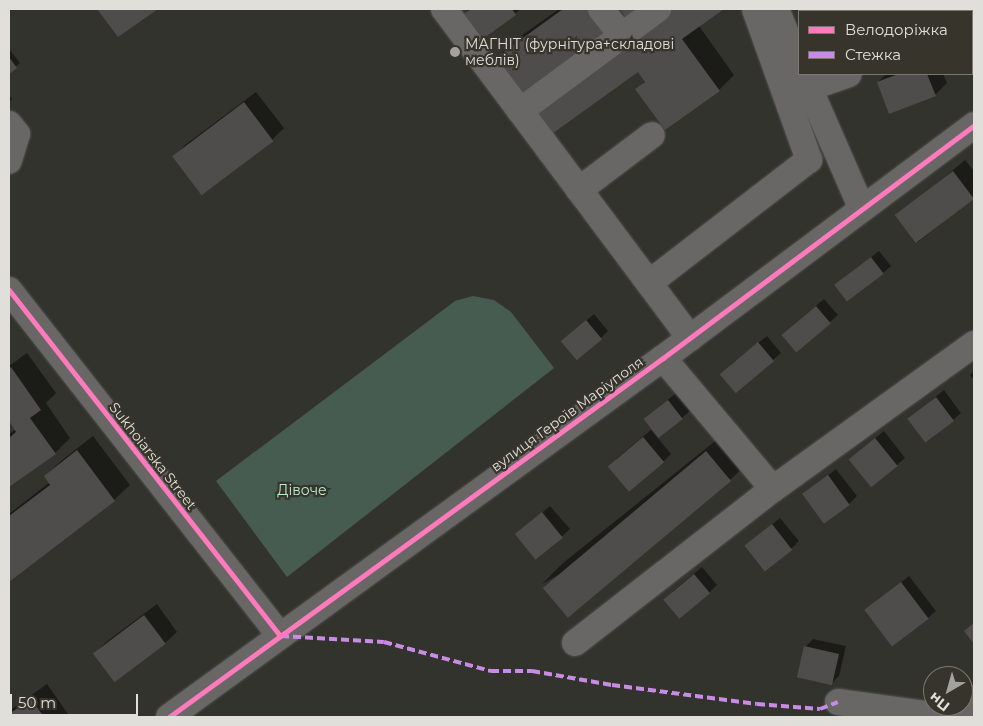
<!DOCTYPE html>
<html>
<head>
<meta charset="utf-8">
<style>
	body { margin:0 }
	#map { position:relative; width:983px; height:726px; overflow:hidden; background:#33332e; font-family:Montserrat,sans-serif }
	div>[style] { position:absolute }
	.green>* { inset:0; background:#475c50 }
	.shadow>* { inset:0; background:#0007; transform-origin:0 0 }
	.building>* { inset:0; background:#4f4c4c; transform-origin:0 0 }
	.roads { filter:drop-shadow(0 0 1px #51514e) drop-shadow(0 0 1px #51514e) }
	.minor>* { height:26px; margin:-13px; padding:0 13px; transform-origin:13px; border-radius:13px; background:#696765 }
	.quiet>* { height:4px; margin-top:-2px; transform-origin:0; background:repeating-linear-gradient(90deg,#ca8be6 0 8px,transparent 0 12px) }
	.cycleway>* { height:5px; margin:-2.5px; padding:0 2.5px; transform-origin:2.5px; border-radius:2.5px; background:#fd7abc }
	.dots>* { width:14px; height:14px; translate:-50% -50%; box-sizing:border-box; border:2px solid #36342b; border-radius:50% }
	span { translate:-50% -50%; white-space:nowrap; text-align:center; line-height:1.15; -webkit-text-stroke:4.5px #36342b; paint-order:stroke }
	.poi-label { font-size:14px; color:#e0dfd9 }
	.left { translate:0 -50%; text-align:left }
	.street-label { font-size:14px; color:#e0dfd9 }
	.park-label { font-size:14px; color:#b7efd1 }
	.frame { position:absolute; inset:0; border:10px solid #e0dfd9; pointer-events:none }
	.legend { position:absolute; left:798px; top:10px; width:175px; height:65px; box-sizing:border-box; background:#36342b; border:1px solid #7a7871; margin:0; padding:6px 9px; list-style:none; font-size:15px; color:#e0dfd9 }
	.legend li { display:flex; align-items:center; gap:10px; height:25px }
	.legend b { width:25px; border:1px solid #7a7871 }
	.north { position:absolute; left:923px; top:666px; width:50px; height:50px; box-sizing:border-box; background:#36342b; border:1px solid #7a7871; border-radius:50%; rotate:218deg; font-size:14px; font-weight:700; line-height:20px; text-align:center; color:#e0dfd9 }
	.north::after { content:''; display:block; margin:auto; width:18px; height:22px; background:#a3a39d; clip-path:polygon(50% 0,100% 100%,50% 72%,0 100%) }
	.scale { position:absolute; left:10px; top:694px; width:128px; height:22px; box-sizing:border-box; border:2px solid #e0dfd9; border-top:0; padding-left:6px; font-size:15px; line-height:18px; white-space:nowrap; color:#e0dfd9; -webkit-text-stroke:4px #36342b; paint-order:stroke }
</style>
</head>
<body>
<div id="map">
	<div class="green">
		<i style="clip-path:polygon(473px 296px,494px 300px,511px 312px,554px 368px,287px 577px,216px 481px,455px 301px)"></i>
	</div>
	<div class="shadow">
		<i style="clip-path:polygon(99px 9px,156px 9px,118px 36px)"></i>
		<i style="clip-path:polygon(470px 9px,521px 9px,480px 39px,463px 16px)"></i>
		<i style="clip-path:polygon(559px 9px,615px 9px,496px 59px,511px 43px)"></i>
		<i style="clip-path:polygon(667px 9px,722px 9px,699px 26px,734px 75px,719px 90px,637px 89px,646px 80px)"></i>
		<i style="left:815px;top:9px;width:51px;height:2px"></i>
		<i style="clip-path:polygon(9px 49px,20px 63px,9px 73px)"></i>
		<i style="clip-path:polygon(886px 74px,943px 74px,947px 83px,935px 95px,878px 82px)"></i>
		<i style="clip-path:polygon(256px 92px,284px 128px,272px 140px,174px 157px,185px 145px)"></i>
		<i style="clip-path:polygon(9px 95px,12px 99px,9px 103px)"></i>
		<i style="clip-path:polygon(965px 160px,974px 171px,974px 198px,918px 242px,898px 216px)"></i>
		<i style="clip-path:polygon(879px 251px,891px 266px,883px 273px,844px 278px)"></i>
		<i style="clip-path:polygon(824px 299px,838px 315px,796px 352px,790px 328px)"></i>
		<i style="clip-path:polygon(594px 314px,608px 331px,601px 338px,570px 334px)"></i>
		<i style="clip-path:polygon(767px 336px,781px 353px,773px 360px,729px 366px)"></i>
		<i style="clip-path:polygon(27px 353px,56px 393px,46px 403px,70px 438px,55px 453px,9px 486px,9px 434px,16px 429px,9px 419px,9px 366px)"></i>
		<i style="clip-path:polygon(974px 371px,974px 380px,970px 375px)"></i>
		<i style="clip-path:polygon(944px 390px,961px 413px,953px 420px,908px 419px)"></i>
		<i style="clip-path:polygon(676px 393px,690px 411px,682px 418px,646px 419px)"></i>
		<i style="clip-path:polygon(651px 430px,671px 454px,663px 462px,616px 459px)"></i>
		<i style="clip-path:polygon(729px 430px,752px 459px,730px 480px,542px 584px,563px 563px)"></i>
		<i style="clip-path:polygon(884px 431px,905px 458px,897px 465px,849px 460px)"></i>
		<i style="clip-path:polygon(93px 436px,130px 485px,114px 500px,9px 580px,9px 514px,50px 482px,45px 476px,61px 461px)"></i>
		<i style="clip-path:polygon(836px 469px,857px 496px,849px 504px,804px 494px)"></i>
		<i style="clip-path:polygon(550px 506px,570px 529px,537px 559px,525px 527px)"></i>
		<i style="clip-path:polygon(780px 518px,799px 541px,791px 549px,746px 546px)"></i>
		<i style="clip-path:polygon(702px 567px,717px 585px,709px 593px,672px 592px)"></i>
		<i style="clip-path:polygon(909px 576px,936px 611px,928px 618px,866px 610px)"></i>
		<i style="clip-path:polygon(157px 604px,177px 632px,165px 643px,94px 654px,106px 642px)"></i>
		<i style="clip-path:polygon(813px 639px,846px 646px,839px 676px,832px 683px,805px 647px)"></i>
		<i style="clip-path:polygon(47px 684px,70px 717px,9px 717px,9px 711px)"></i>
	</div>
	<div class="building">
		<i style="clip-path:polygon(97px 9px,158px 9px,118px 37px)"></i>
		<i style="clip-path:polygon(471px 9px,512px 9px,516px 15px,480px 41px,461px 16px)"></i>
		<i style="clip-path:polygon(563px 9px,588px 9px,608px 36px,522px 98px,494px 59px)"></i>
		<i style="clip-path:polygon(620px 9px,641px 9px,627px 19px)"></i>
		<i style="clip-path:polygon(671px 9px,724px 9px,682px 39px,720px 91px,665px 130px,635px 89px,645px 82px,638px 72px,549px 136px,530px 111px)"></i>
		<i style="left:814px;top:9px;width:36px;height:2px"></i>
		<i style="clip-path:polygon(9px 57px,17px 68px,9px 74px)"></i>
		<i style="clip-path:polygon(898px 74px,927px 74px,936px 96px,889px 114px,877px 82px)"></i>
		<i style="left:244px;top:102px;width:49px;height:90px;rotate:53deg"></i>
		<i style="left:953px;top:171px;width:35px;height:73px;rotate:53deg"></i>
		<i style="left:871px;top:257px;width:21px;height:46px;rotate:53deg"></i>
		<i style="left:816px;top:306px;width:23px;height:45px;rotate:50deg"></i>
		<i style="left:586px;top:320px;width:25px;height:33px;rotate:50deg"></i>
		<i style="left:758px;top:342px;width:25px;height:50px;rotate:50deg"></i>
		<i style="clip-path:polygon(11px 367px,41px 410px,30px 418px,56px 454px,9px 487px,9px 438px,16px 432px,9px 421px,9px 369px)"></i>
		<i style="left:936px;top:397px;width:30px;height:36px;rotate:53deg"></i>
		<i style="left:668px;top:400px;width:24px;height:31px;rotate:52deg"></i>
		<i style="left:643px;top:437px;width:33px;height:46px;rotate:50deg"></i>
		<i style="left:875px;top:438px;width:36px;height:34px;rotate:51deg"></i>
		<i style="clip-path:polygon(77px 450px,115px 501px,9px 582px,9px 516px,50px 485px,44px 476px)"></i>
		<i style="left:706px;top:451px;width:39px;height:213px;rotate:50deg"></i>
		<i style="left:828px;top:475px;width:37px;height:32px;rotate:54deg"></i>
		<i style="left:542px;top:512px;width:33px;height:35px;rotate:51deg"></i>
		<i style="left:772px;top:524px;width:33px;height:35px;rotate:52deg"></i>
		<i style="left:694px;top:574px;width:25px;height:40px;rotate:50deg"></i>
		<i style="left:901px;top:582px;width:46px;height:46px;rotate:53deg"></i>
		<i style="left:144px;top:615px;width:36px;height:64px;rotate:53deg"></i>
		<i style="clip-path:polygon(974px 623px,974px 644px,964px 631px)"></i>
		<i style="left:804px;top:646px;width:36px;height:32px;rotate:13deg"></i>
		<i style="clip-path:polygon(31px 699px,44px 717px,9px 717px,9px 714px)"></i>
	</div>
	<div class="roads">
		<div class="minor">
			<i style="left:444px;top:9px;width:411px;rotate:53.2deg"></i>
			<i style="left:601px;top:9px;width:34px;rotate:52deg"></i>
			<i style="left:776px;top:9px;width:61px;rotate:67.7deg"></i>
			<i style="left:803px;top:74px;width:147px;rotate:66.4deg"></i>
			<i style="left:809px;top:88px;width:42px;rotate:-19.3deg"></i>
			<i style="left:520px;top:111px;width:172px;rotate:-36.5deg"></i>
			<i style="left:9px;top:124px;width:13px;rotate:51deg"></i>
			<i style="left:17px;top:134px;width:28px;rotate:107deg"></i>
			<i style="left:579px;top:190px;width:91px;rotate:-37deg"></i>
			<i style="left:649px;top:283px;width:202px;rotate:-37.6deg"></i>
			<i style="left:809px;top:160px;width:160px;rotate:-109.7deg"></i>
			<i style="left:9px;top:290px;width:439px;rotate:51.9deg"></i>
			<i style="left:773px;top:489px;width:248px;rotate:-35.8deg"></i>
			<i style="left:575px;top:643px;width:251px;rotate:-37.9deg"></i>
			<i style="left:773px;top:489px;width:171px;rotate:-130deg"></i>
			<i style="left:838px;top:702px;width:111px;rotate:7.8deg"></i>
			<i style="left:169px;top:717px;width:611px;rotate:-36.01deg"></i>
			<i style="left:663px;top:358px;width:389px;rotate:-36.8deg"></i>
			<i style="left:949px;top:717px;width:31px;rotate:-37deg"></i>
		</div>
	</div>
	<div class="quiet">
		<i style="left:281px;top:636px;width:103px;rotate:3.3deg"></i>
		<i style="left:384px;top:642px;width:111px;rotate:15.2deg"></i>
		<i style="left:491px;top:671px;width:41px"></i>
		<i style="left:532px;top:671px;width:81px;rotate:9.9deg"></i>
		<i style="left:612px;top:685px;width:146px;rotate:7.5deg"></i>
		<i style="left:757px;top:704px;width:63px;rotate:4.5deg"></i>
		<i style="left:820px;top:709px;width:19px;rotate:-21deg"></i>
	</div>
	<div class="cycleway">
		<i style="left:9px;top:290px;width:439px;rotate:51.9deg"></i>
		<i style="left:169px;top:717px;width:611px;rotate:-36.01deg"></i>
		<i style="left:663px;top:358px;width:389px;rotate:-36.8deg"></i>
	</div>
	<div class="dots">
		<i style="left:455px;top:52px;background:#a3a39d"></i>
	</div>
	<div class="poi-label">
		<span class="left" style="left:465px;top:52px">МАГНІТ (фурнітура+складові<br>меблів)</span>
	</div>
	<div class="street-label">
		<span style="left:567px;top:414px;rotate:-36deg">вулиця Героїв Маріуполя</span>
		<span style="left:153px;top:456px;rotate:52deg">Sukhoiarska Street</span>
	</div>
	<div class="park-label">
		<span style="left:302px;top:490px">Дівоче</span>
	</div>
	<div class="frame"></div>
	<ul class="legend">
	<li><b style="height:6px;background:#fd7abc"></b>Велодоріжка</li>
	<li><b style="height:6px;background:#ca8be6"></b>Стежка</li>
	</ul>
	<div class="north">Пн</div>
	<div class="scale">50 m</div>
</div>
</body>
</html>
